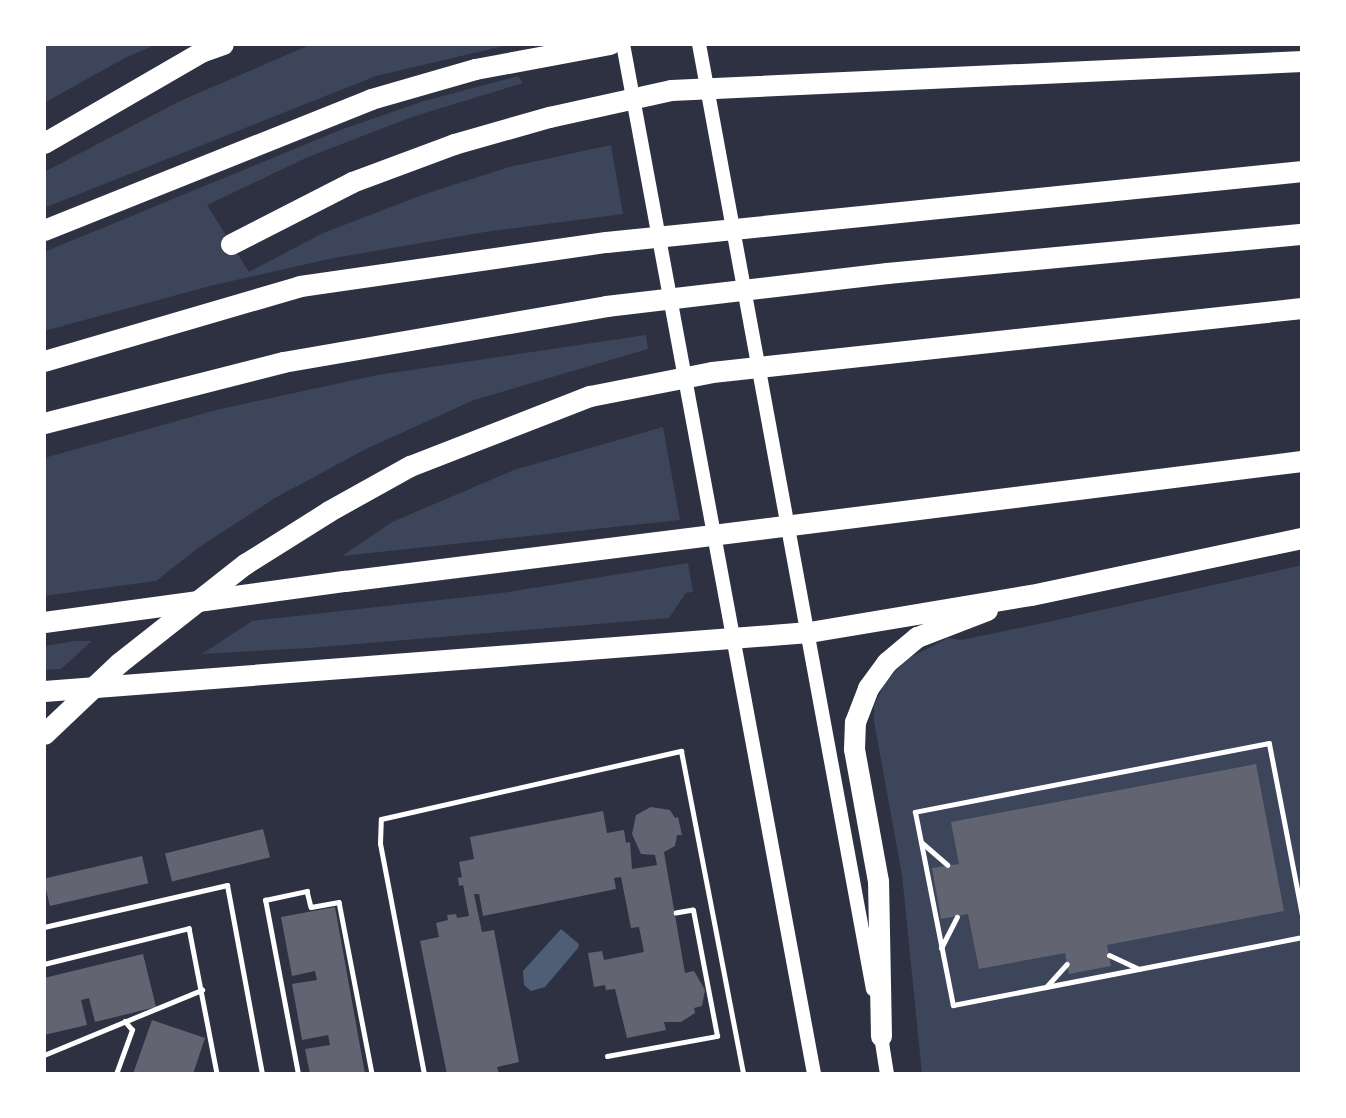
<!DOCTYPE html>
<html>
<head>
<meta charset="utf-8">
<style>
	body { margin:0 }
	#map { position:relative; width:1346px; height:1118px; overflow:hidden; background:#2d3142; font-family:Mulish,sans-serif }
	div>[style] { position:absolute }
	.green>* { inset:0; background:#3c4559 }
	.water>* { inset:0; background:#4f5d75 }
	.building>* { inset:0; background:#626471; transform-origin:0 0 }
	.path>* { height:4.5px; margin:-2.25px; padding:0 2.25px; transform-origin:2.25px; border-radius:2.25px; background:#fff }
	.service>* { height:5px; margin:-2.5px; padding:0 2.5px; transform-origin:2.5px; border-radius:2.5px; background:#fff }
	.secondary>* { height:14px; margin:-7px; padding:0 7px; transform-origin:7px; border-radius:7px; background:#fff }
	.motorway>* { height:21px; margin:-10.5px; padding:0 10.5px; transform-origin:10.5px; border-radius:10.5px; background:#fff }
	span { translate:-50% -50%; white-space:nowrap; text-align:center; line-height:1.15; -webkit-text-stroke:6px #fff; paint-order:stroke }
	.frame { position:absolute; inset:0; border:46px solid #fff; pointer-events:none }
</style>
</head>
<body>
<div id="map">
	<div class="green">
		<i style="clip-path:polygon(44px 44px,157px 44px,127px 57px,44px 103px)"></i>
		<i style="clip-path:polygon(312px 44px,512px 44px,376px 76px,44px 208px,44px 172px,180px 101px)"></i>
		<i style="clip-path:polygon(518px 76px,523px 83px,412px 117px,308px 157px,207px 205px,249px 272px,323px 233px,425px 194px,509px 167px,611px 145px,623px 214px,485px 232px,334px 258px,210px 286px,44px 331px,44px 252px,343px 129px,424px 101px)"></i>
		<i style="clip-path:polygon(646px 335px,648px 349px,474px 400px,366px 449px,275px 498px,198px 548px,156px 581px,44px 596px,44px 458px,220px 409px,377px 375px)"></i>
		<i style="clip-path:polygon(663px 427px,680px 520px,342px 556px,392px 522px,514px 470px)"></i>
		<i style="clip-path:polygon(688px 563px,693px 592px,686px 593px,669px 618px,309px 648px,202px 654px,252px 621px,502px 593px)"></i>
		<i style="clip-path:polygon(1302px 565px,1302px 1074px,922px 1074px,902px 875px,874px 721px,874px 706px,885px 683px,905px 660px,948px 638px,961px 640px,1039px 624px)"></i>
		<i style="clip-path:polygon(76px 641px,92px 641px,61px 669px,44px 670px,44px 646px)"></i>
	</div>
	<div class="water">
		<i style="clip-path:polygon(561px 929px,579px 944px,578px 948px,545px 987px,531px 991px,524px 985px,523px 971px)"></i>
	</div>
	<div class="building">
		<i style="clip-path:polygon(1256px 764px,1284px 911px,1107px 945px,1111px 966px,1069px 974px,1065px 953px,979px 969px,968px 914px,941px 919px,932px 868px,959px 864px,951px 822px)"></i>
		<i style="clip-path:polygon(651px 807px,670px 810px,675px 818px,678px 817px,682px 835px,677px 835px,675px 846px,664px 852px,685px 973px,694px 971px,705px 990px,702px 1006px,694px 1008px,695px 1013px,681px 1022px,664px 1022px,666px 1030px,627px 1038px,615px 989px,606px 990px,605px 985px,594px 987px,588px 953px,602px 951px,604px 960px,644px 952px,639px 927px,631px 928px,621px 877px,614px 878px,616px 889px,483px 916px,479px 894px,474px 894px,482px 932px,494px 930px,519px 1062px,497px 1067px,499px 1074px,447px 1074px,420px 941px,439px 937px,436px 923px,448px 920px,447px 915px,456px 914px,457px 918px,469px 916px,463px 885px,459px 886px,458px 878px,462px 877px,459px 862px,474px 859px,470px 837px,603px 811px,607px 833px,624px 830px,626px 843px,630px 842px,632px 869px,657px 865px,655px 855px,641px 854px,632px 834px,636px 815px)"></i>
		<i style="left:263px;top:829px;width:29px;height:101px;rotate:76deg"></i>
		<i style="left:142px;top:856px;width:28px;height:101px;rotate:77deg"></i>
		<i style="clip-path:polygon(335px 907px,365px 1074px,310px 1074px,305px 1049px,330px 1045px,328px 1035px,302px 1040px,292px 984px,317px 980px,315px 971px,292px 976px,281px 917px)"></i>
		<i style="clip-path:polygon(143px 954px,156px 1007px,95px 1022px,89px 998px,81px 1000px,87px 1025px,44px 1035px,44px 978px)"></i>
		<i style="clip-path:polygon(152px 1020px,205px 1038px,193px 1074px,133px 1074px)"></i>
	</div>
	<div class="path">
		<i style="left:44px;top:964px;width:149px;rotate:-13.9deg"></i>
		<i style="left:189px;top:928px;width:149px;rotate:79.1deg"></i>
		<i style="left:44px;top:1055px;width:171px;rotate:-22.4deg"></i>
		<i style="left:607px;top:1056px;width:112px;rotate:-10.3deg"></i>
		<i style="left:717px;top:1036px;width:128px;rotate:-100.8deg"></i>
		<i style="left:693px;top:910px;width:17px;rotate:170deg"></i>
		<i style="left:116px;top:1074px;width:47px;rotate:-70deg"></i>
		<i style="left:132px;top:1030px;width:11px;rotate:-131deg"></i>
		<i style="left:298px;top:1074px;width:177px;rotate:-100.7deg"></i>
		<i style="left:265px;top:900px;width:43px;rotate:-12.1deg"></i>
		<i style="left:307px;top:891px;width:16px;rotate:76deg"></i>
		<i style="left:311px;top:907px;width:28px;rotate:-10deg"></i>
		<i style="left:339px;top:902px;width:175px;rotate:79.1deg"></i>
	</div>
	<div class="service">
		<i style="left:921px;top:842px;width:35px;rotate:41deg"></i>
		<i style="left:1302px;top:915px;width:175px;rotate:-100.9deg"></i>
		<i style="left:1269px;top:743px;width:361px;rotate:169deg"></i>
		<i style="left:915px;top:812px;width:197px;rotate:78.9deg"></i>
		<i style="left:953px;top:1005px;width:356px;rotate:-11deg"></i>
		<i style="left:44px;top:927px;width:188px;rotate:-12.9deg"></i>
		<i style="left:227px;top:885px;width:192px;rotate:79.5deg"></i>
		<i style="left:941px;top:948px;width:35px;rotate:-63deg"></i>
		<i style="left:1109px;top:955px;width:33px;rotate:25deg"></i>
		<i style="left:1046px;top:987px;width:31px;rotate:-48deg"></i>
		<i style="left:424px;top:1074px;width:235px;rotate:-100.8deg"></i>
		<i style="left:380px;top:843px;width:24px;rotate:-88deg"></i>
		<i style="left:381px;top:819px;width:308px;rotate:-12.8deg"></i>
		<i style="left:681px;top:751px;width:329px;rotate:79.1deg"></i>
	</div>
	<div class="secondary">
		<i style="left:623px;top:44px;width:1048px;rotate:79.49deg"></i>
		<i style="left:699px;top:44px;width:961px;rotate:79.57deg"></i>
		<i style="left:880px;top:1030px;width:45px;rotate:81deg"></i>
	</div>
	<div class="motorway">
		<i style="left:44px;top:143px;width:184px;rotate:-30.1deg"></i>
		<i style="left:203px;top:51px;width:21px;rotate:-19deg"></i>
		<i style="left:44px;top:230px;width:352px;rotate:-21.8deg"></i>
		<i style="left:371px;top:99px;width:108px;rotate:-16.1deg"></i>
		<i style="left:475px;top:69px;width:137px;rotate:-10.5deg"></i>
		<i style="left:231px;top:244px;width:136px;rotate:-27.1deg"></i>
		<i style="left:352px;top:182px;width:109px;rotate:-20.4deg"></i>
		<i style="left:454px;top:144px;width:99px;rotate:-15.9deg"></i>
		<i style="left:549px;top:117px;width:125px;rotate:-12.5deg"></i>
		<i style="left:671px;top:90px;width:632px;rotate:-2.63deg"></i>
		<i style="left:44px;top:361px;width:267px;rotate:-16.3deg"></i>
		<i style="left:300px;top:286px;width:309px;rotate:-8.2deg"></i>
		<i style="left:606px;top:242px;width:700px;rotate:-5.82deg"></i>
		<i style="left:44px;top:423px;width:247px;rotate:-14.3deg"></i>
		<i style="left:283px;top:362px;width:328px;rotate:-9.8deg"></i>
		<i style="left:606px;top:306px;width:283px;rotate:-6.7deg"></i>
		<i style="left:887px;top:273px;width:417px;rotate:-5.4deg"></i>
		<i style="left:44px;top:622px;width:304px;rotate:-7.8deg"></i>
		<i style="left:345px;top:581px;width:964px;rotate:-7.15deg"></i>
		<i style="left:44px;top:691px;width:767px;rotate:-4.41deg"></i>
		<i style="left:809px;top:632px;width:225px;rotate:-9.5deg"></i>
		<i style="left:1031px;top:595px;width:277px;rotate:-11.9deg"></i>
		<i style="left:44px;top:734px;width:103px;rotate:-43.4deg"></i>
		<i style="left:119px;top:663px;width:160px;rotate:-38.2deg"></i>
		<i style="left:245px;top:564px;width:99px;rotate:-32.2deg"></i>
		<i style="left:329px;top:511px;width:93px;rotate:-29.1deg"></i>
		<i style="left:410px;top:466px;width:193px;rotate:-21.3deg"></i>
		<i style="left:590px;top:396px;width:124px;rotate:-11.1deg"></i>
		<i style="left:712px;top:372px;width:593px;rotate:-6.19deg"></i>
		<i style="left:881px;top:1036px;width:155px;rotate:-91.1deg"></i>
		<i style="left:878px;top:881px;width:134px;rotate:-100.3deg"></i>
		<i style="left:854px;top:749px;width:27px;rotate:-88deg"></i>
		<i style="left:855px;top:722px;width:36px;rotate:-69deg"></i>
		<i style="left:868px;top:688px;width:32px;rotate:-54deg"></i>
		<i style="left:887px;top:662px;width:39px;rotate:-40deg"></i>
		<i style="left:917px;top:637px;width:75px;rotate:-21.1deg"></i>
	</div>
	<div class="frame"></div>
</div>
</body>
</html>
